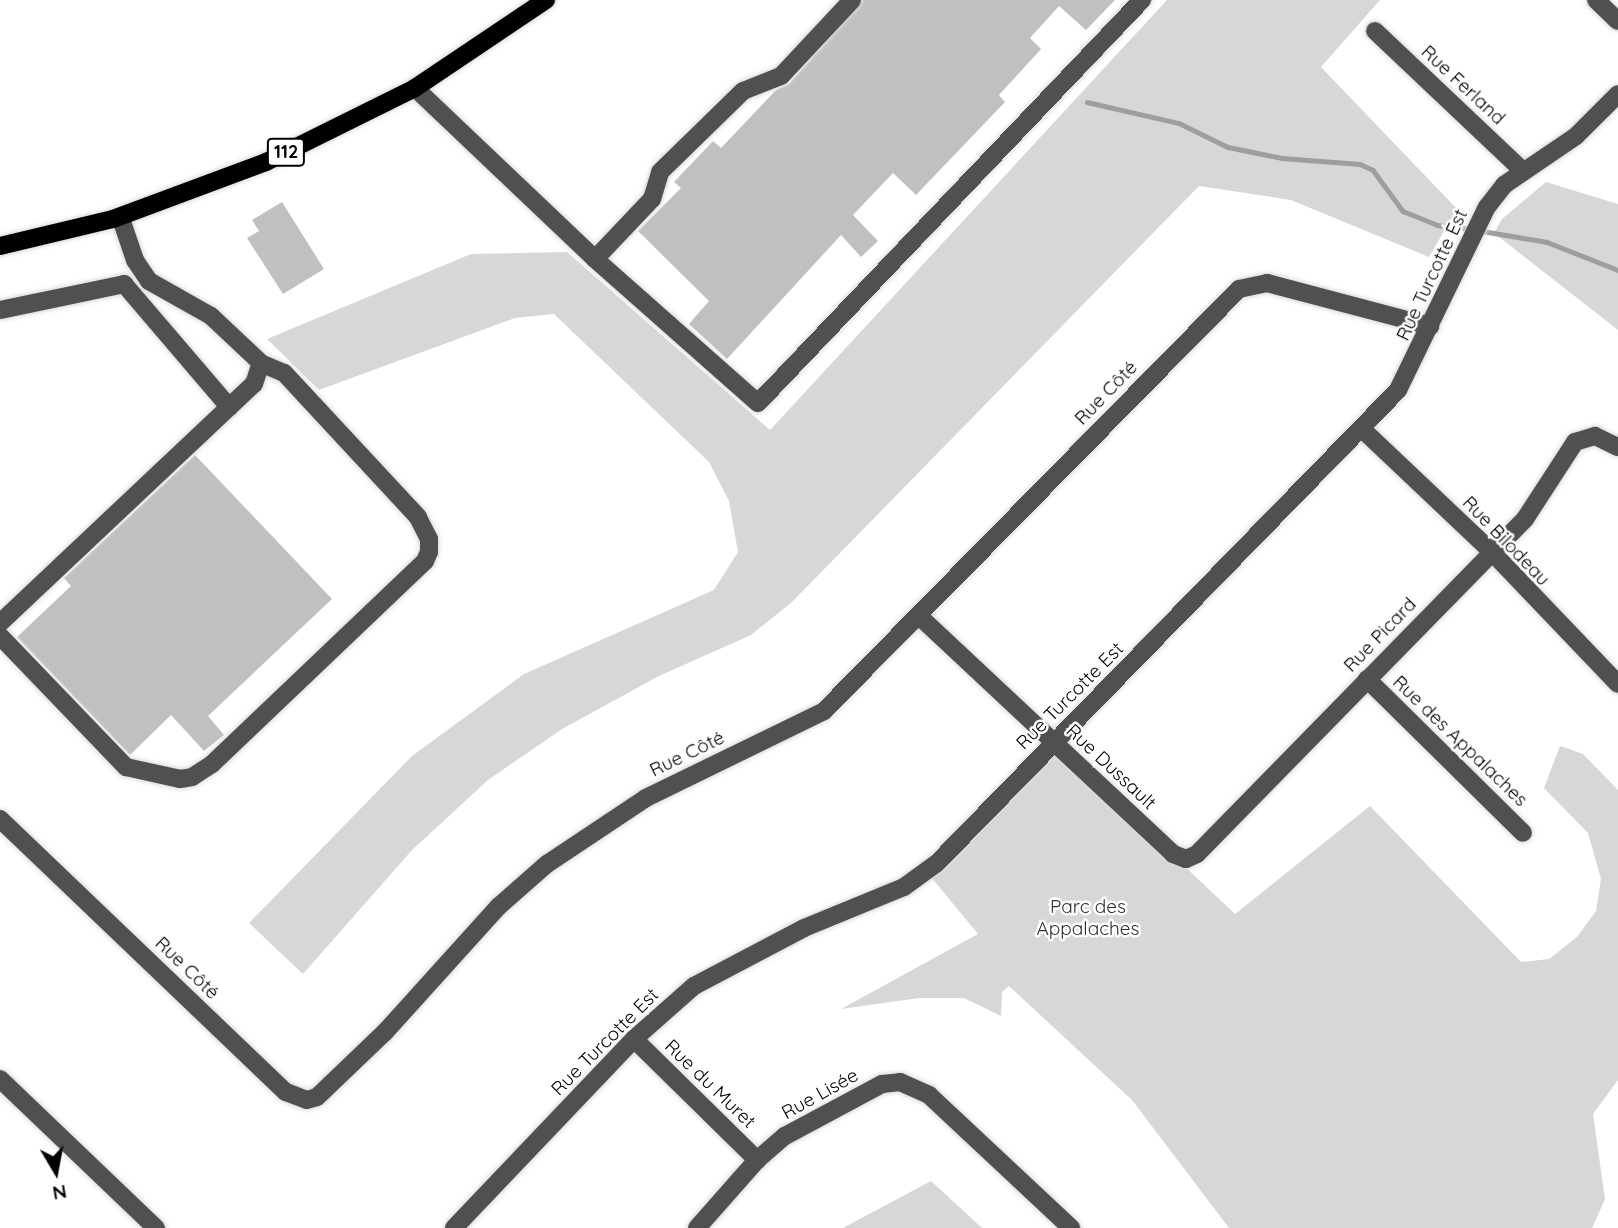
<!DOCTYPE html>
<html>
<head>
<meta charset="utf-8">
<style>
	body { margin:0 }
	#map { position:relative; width:1618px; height:1228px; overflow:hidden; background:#fff; font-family:Quicksand,sans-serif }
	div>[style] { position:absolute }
	.green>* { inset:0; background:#d7d7d7 }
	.stream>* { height:4.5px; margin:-2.25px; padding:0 2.25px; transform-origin:2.25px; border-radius:2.25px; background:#9e9e9e }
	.building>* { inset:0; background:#c0c0c0 }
	.roads { filter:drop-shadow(0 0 2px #dbdbdb) drop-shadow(0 0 2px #dbdbdb) }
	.minor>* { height:18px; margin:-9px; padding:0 9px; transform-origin:9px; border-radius:9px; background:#505050 }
	.major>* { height:18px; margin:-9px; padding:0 9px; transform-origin:9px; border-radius:9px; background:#000 }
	span { translate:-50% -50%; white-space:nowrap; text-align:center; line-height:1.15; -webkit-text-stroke:5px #fff; paint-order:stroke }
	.shield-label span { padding:2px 5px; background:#fff; border:2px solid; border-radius:5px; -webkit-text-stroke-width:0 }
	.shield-label { font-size:18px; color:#000; font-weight:700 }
	.street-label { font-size:19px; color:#000 }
	.park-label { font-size:19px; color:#2e2e2e }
	.north { position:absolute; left:21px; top:1137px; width:70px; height:70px; -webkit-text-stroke:5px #fff; paint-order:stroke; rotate:170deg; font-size:19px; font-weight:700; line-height:28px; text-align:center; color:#000 }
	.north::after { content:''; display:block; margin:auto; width:24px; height:32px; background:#000; clip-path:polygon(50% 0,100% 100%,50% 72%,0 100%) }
</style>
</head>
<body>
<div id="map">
	<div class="green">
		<i style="clip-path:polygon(1167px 0,1380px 0,1321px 67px,1457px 209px,1429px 257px,1291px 200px,1199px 186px,792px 602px,751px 635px,659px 676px,562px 729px,488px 780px,412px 850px,303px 974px,249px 923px,412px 756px,524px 674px,714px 590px,738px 552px,729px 501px,709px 462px,554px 314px,515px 318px,319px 390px,267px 339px,471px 254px,567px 252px,770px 430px)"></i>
		<i style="clip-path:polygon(1546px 182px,1618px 204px,1618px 330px,1494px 233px,1502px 219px)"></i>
		<i style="clip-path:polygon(1053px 742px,1235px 914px,1370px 806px,1521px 962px,1549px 959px,1577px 937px,1596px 911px,1601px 879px,1588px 833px,1544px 788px,1560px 746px,1583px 754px,1618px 790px,1618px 1080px,1593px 1114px,1605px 1199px,1592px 1228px,1229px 1228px,1132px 1100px,1009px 986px,1002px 992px,1001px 1016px,964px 998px,919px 998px,841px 1009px,978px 934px,926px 871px)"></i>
		<i style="clip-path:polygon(931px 1181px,982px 1228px,843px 1228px)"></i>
	</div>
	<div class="stream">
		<i style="left:1087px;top:102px;width:94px;rotate:12.9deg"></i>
		<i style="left:1179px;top:123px;width:55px;rotate:26.1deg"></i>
		<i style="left:1228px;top:147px;width:55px;rotate:11.5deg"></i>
		<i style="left:1282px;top:158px;width:78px;rotate:4.4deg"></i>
		<i style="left:1360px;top:164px;width:14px;rotate:25deg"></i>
		<i style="left:1373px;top:170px;width:51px;rotate:53.8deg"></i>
		<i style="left:1403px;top:211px;width:37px;rotate:22deg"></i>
		<i style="left:1437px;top:225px;width:33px;rotate:7deg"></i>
		<i style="left:1482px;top:231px;width:66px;rotate:9.6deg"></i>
		<i style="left:1547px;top:242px;width:76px;rotate:21.5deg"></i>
	</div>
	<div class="building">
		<i style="clip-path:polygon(863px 0,1115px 0,1086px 30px,1059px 6px,1030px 38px,1041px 49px,999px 95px,1005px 102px,916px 195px,893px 173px,853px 215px,878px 241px,861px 257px,841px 235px,727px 359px,689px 324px,709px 301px,638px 231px,681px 188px,674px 182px,713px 141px,721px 148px,776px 90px,789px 84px)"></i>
		<i style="clip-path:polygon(282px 202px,324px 269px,283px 294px,247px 238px,259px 231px,252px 220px)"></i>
		<i style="clip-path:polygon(195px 455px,332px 599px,208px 716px,224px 735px,204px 751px,171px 715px,130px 755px,17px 637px,71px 586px,64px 578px)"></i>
	</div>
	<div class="roads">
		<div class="minor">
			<i style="left:1596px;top:0;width:30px;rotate:44deg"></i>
			<i style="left:1375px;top:31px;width:202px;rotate:43.4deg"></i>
			<i style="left:415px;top:88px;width:248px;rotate:43.5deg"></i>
			<i style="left:595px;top:259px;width:217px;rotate:41.5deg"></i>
			<i style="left:758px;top:403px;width:557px;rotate:-46.38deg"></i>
			<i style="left:595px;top:259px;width:83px;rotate:-46.5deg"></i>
			<i style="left:652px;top:199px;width:28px;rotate:-73deg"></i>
			<i style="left:660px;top:172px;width:116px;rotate:-44.3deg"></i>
			<i style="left:743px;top:91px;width:41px;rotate:-21.5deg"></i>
			<i style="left:781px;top:76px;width:104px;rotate:-46.9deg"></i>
			<i style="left:0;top:310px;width:127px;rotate:-11.8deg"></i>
			<i style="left:124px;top:284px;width:162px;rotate:49.5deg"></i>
			<i style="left:1363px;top:430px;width:175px;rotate:43.4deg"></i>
			<i style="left:1490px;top:550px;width:185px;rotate:46.3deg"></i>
			<i style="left:919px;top:616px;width:348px;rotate:43.1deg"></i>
			<i style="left:1173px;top:854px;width:14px;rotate:21deg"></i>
			<i style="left:1186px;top:859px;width:12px;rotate:-24deg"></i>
			<i style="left:1197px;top:854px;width:469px;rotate:-45.6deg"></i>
			<i style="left:1525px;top:519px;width:92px;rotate:-57deg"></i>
			<i style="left:1575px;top:442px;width:21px;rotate:-17deg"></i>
			<i style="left:1595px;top:436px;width:25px;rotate:26deg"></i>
			<i style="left:0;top:623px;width:349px;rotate:-43.3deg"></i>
			<i style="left:254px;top:384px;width:22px;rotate:-72deg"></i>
			<i style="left:0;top:636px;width:182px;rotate:46.1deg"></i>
			<i style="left:126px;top:767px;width:55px;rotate:12.5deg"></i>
			<i style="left:180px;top:779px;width:12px;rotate:-9deg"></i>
			<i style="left:192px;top:777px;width:24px;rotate:-33deg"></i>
			<i style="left:212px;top:764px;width:294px;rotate:-43.6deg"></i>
			<i style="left:425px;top:561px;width:10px;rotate:-66deg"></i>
			<i style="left:429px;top:552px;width:13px;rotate:-90deg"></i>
			<i style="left:429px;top:539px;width:25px;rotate:-117deg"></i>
			<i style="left:418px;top:517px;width:197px;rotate:-132.9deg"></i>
			<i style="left:284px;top:373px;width:25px;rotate:-157deg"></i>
			<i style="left:261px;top:363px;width:69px;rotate:-136.8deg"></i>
			<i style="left:211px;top:316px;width:71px;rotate:-150.6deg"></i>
			<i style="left:149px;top:281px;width:25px;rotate:-124deg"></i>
			<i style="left:135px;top:260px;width:46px;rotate:-108.8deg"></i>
			<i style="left:1367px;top:679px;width:219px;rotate:44.6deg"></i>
			<i style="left:0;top:819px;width:395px;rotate:43.7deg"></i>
			<i style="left:286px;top:1092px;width:22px;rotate:21deg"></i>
			<i style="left:307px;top:1100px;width:10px;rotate:-17deg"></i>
			<i style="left:317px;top:1097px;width:94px;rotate:-43.7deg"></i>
			<i style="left:385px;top:1032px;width:169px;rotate:-47.9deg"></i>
			<i style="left:498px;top:907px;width:65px;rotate:-41.3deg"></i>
			<i style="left:547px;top:864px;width:119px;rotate:-33.7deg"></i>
			<i style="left:646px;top:798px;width:198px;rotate:-26deg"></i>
			<i style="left:824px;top:711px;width:592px;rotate:-45.48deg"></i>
			<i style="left:1239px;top:289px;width:29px;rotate:-12deg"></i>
			<i style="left:1267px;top:283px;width:169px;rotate:14.8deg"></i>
			<i style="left:634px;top:1039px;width:173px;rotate:44.5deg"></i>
			<i style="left:0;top:1079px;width:216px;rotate:43.7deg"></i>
			<i style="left:454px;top:1228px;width:261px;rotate:-46.4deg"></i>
			<i style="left:634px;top:1039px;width:80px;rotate:-41.5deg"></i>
			<i style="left:694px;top:986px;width:124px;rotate:-27.8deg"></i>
			<i style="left:804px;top:928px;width:108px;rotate:-22.3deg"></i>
			<i style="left:904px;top:887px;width:39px;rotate:-36deg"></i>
			<i style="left:936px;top:864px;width:662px;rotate:-45.73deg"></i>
			<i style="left:1398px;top:390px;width:203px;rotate:-64.1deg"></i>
			<i style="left:1487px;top:207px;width:28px;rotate:-52deg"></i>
			<i style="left:1504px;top:185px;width:87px;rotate:-34.2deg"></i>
			<i style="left:1576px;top:136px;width:59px;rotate:-45deg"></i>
			<i style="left:697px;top:1228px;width:91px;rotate:-48.6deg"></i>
			<i style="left:757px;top:1160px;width:37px;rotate:-41deg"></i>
			<i style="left:785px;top:1136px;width:110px;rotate:-28.2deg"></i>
			<i style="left:882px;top:1084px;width:18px;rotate:-6deg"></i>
			<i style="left:900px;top:1082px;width:32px;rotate:24deg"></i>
			<i style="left:929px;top:1095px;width:195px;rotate:43.1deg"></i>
		</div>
		<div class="major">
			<i style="left:0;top:246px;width:116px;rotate:-13.4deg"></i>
			<i style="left:113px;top:219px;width:163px;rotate:-20.4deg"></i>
			<i style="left:266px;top:162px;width:166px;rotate:-26.4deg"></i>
			<i style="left:415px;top:88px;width:158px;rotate:-33.9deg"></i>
		</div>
	</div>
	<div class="shield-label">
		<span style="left:286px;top:152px">112</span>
	</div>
	<div class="street-label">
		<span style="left:1463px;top:85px;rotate:43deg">Rue Ferland</span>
		<span style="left:1432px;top:275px;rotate:-65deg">Rue Turcotte Est</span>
		<span style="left:1106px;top:393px;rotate:-46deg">Rue Côté</span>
		<span style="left:1506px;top:541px;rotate:46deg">Rue Bilodeau</span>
		<span style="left:1380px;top:635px;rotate:-46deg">Rue Picard</span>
		<span style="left:1070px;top:696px;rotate:-45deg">Rue Turcotte Est</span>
		<span style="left:1460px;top:741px;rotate:44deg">Rue des Appalaches</span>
		<span style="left:687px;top:754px;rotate:-26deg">Rue Côté</span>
		<span style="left:1111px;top:767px;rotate:43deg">Rue Dussault</span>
		<span style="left:187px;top:968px;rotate:44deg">Rue Côté</span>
		<span style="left:605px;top:1042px;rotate:-45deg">Rue Turcotte Est</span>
		<span style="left:710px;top:1084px;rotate:44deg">Rue du Muret</span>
		<span style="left:820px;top:1094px;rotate:-29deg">Rue Lisée</span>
	</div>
	<div class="park-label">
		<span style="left:1088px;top:918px">Parc des<br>Appalaches</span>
	</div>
	<div class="north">N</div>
</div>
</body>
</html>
